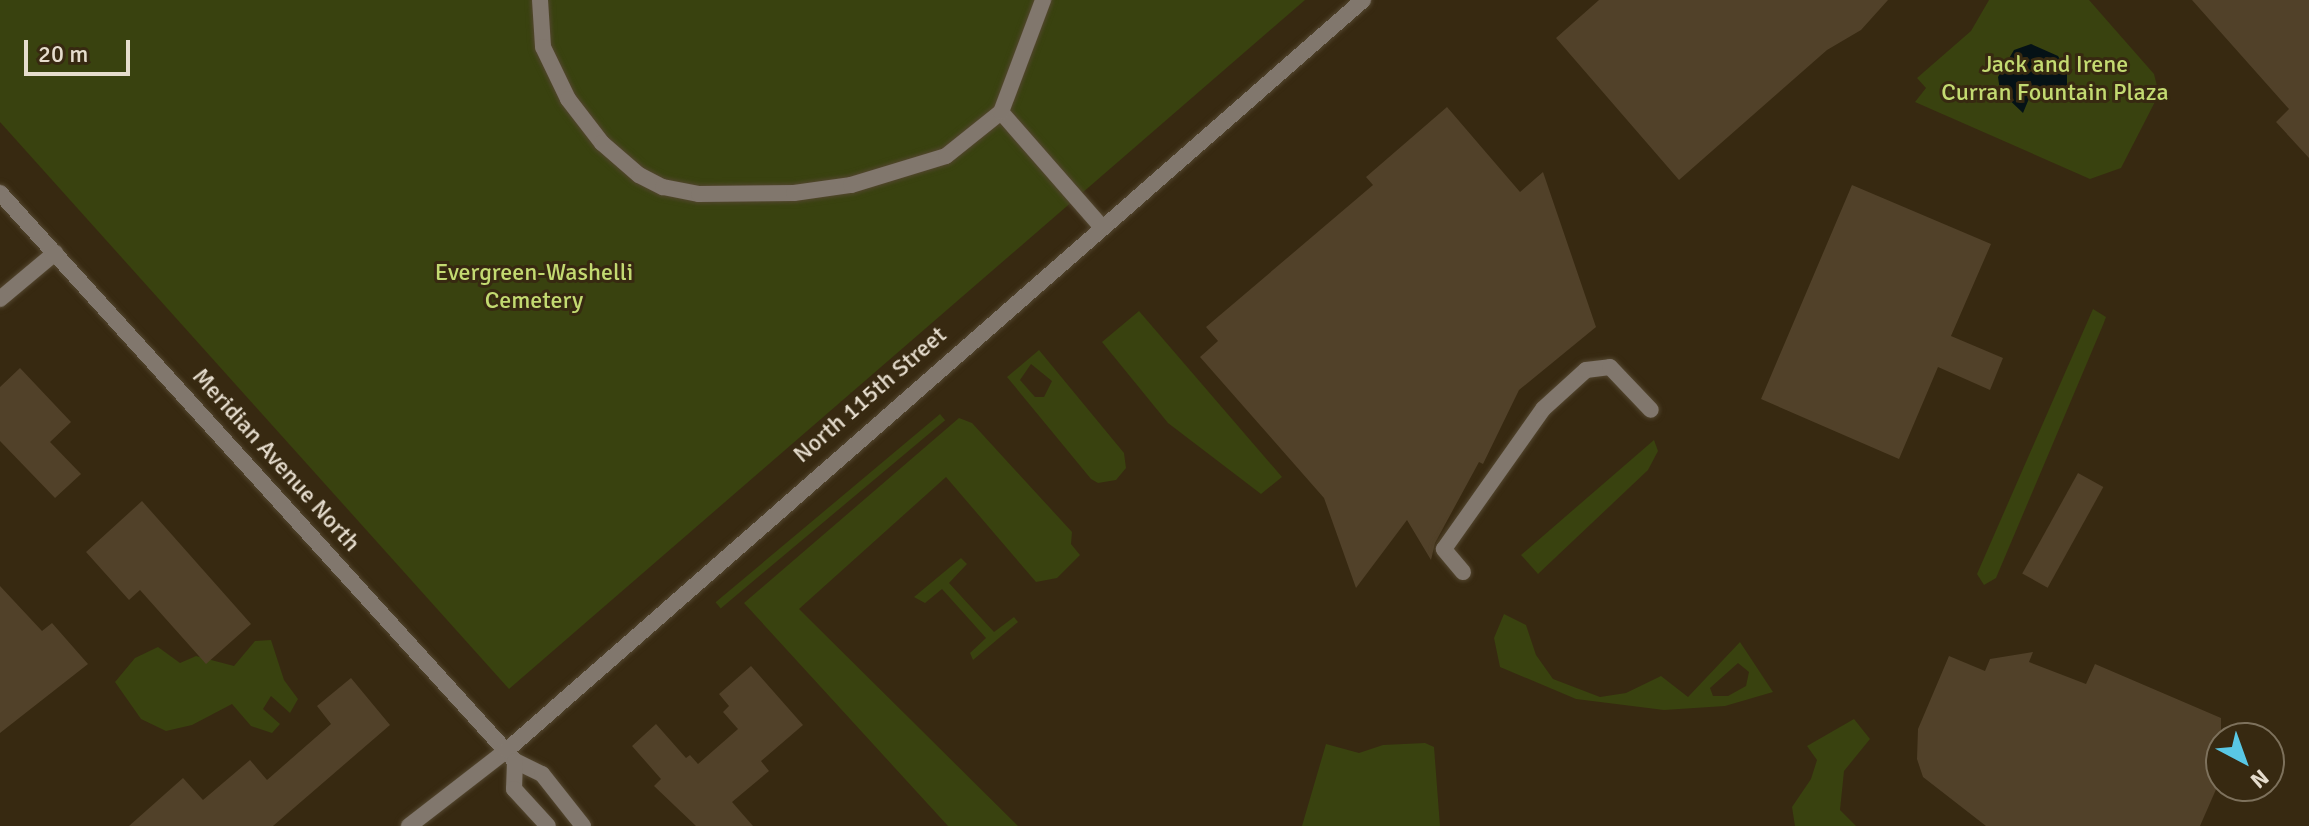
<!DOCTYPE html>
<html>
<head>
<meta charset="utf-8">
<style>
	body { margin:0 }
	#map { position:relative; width:2309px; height:826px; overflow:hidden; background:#372911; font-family:Signika,sans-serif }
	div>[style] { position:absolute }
	.green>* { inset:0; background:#39420f; transform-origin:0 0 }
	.water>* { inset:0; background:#051216 }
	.building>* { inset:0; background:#514129; transform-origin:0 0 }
	.roads { filter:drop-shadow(0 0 2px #53462f) drop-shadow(0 0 2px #53462f) }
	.service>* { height:16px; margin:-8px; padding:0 8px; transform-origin:8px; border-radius:8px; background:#81776d }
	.minor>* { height:16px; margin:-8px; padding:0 8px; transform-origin:8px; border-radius:8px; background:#81776d }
	.tertiary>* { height:16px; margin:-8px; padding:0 8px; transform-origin:8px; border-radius:8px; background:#81776d }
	span { translate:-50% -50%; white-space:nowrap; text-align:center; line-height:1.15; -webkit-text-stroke:6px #372911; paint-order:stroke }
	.park-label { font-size:24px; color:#c3da71 }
	.street-label { font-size:24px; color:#e5dccd }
	.north { position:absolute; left:2205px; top:722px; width:80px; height:80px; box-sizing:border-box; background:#372911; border:2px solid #7d715c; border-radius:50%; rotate:139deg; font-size:22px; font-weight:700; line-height:32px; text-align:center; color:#e5dccd }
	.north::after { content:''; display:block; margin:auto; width:28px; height:36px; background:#59c8e5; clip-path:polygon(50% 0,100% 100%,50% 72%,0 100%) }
	.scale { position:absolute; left:24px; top:40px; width:106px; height:36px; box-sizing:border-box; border:4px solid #e5dccd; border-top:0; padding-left:10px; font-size:24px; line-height:28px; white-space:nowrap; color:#e5dccd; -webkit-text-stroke:6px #372911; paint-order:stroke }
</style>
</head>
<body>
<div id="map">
	<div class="green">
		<i style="clip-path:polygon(0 0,1305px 0,509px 689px,0 122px)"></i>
		<i style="clip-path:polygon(1989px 0,2089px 0,2154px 74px,2159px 94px,2121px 168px,2090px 179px,1915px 102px,1926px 88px,1917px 78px,1971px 31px)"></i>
		<i style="clip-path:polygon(2093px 309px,2106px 317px,2103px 325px,1996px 578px,1984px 585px,1977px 574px)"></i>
		<i style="clip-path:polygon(1139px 311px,1282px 477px,1261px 494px,1168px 423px,1102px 342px)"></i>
		<i style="clip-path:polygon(evenodd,1039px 350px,1124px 453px,1126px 468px,1116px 480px,1098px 483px,1091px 479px,1007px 377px,1039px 350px,1031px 364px,1052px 381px,1044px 397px,1035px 397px,1020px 380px,1031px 364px)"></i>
		<i style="left:940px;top:414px;width:8px;height:293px;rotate:50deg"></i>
		<i style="clip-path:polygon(959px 418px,972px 423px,1072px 532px,1071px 544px,1080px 555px,1057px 578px,1036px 582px,946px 477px,799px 609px,1018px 826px,948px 826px,744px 603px)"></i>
		<i style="clip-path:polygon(1654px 440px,1658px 451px,1648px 470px,1538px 574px,1521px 555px)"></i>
		<i style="clip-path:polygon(961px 558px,967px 564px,949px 583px,994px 632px,1014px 617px,1018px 622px,973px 660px,970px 653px,986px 638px,942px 589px,925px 603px,914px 597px)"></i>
		<i style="clip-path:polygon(evenodd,1504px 614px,1526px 625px,1536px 655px,1553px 679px,1600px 697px,1626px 693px,1661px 676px,1688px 697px,1740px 642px,1773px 692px,1725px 706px,1664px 710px,1576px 699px,1500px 667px,1494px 638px,1504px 614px,1738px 663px,1749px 672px,1746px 686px,1728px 696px,1713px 696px,1710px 688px,1738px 663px)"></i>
		<i style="clip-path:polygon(271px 640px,284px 680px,298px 699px,290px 713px,271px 696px,263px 709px,280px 724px,272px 733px,251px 726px,232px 704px,192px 725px,166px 731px,141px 719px,115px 682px,135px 658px,158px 647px,180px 663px,196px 656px,234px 666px,255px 641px)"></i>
		<i style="clip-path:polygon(1854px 719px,1870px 739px,1844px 771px,1840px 810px,1856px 826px,1795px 826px,1792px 807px,1811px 779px,1817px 760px,1807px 746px)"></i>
		<i style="clip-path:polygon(1425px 743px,1434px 747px,1440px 826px,1302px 826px,1326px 744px,1359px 753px,1383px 745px)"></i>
	</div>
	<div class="water">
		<i style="clip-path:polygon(2031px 44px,2058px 56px,2067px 71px,2067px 86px,2058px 100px,2033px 89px,2023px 113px,2000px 91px,1998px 77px,2014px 50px)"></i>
	</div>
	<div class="building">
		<i style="clip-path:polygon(1599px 0,1888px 0,1861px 30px,1827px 50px,1679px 180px,1556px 38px)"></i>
		<i style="clip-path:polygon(2192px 0,2309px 0,2309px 158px,2276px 122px,2289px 109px)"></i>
		<i style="clip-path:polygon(1447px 107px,1520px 192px,1543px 172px,1596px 327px,1519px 390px,1483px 464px,1479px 462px,1435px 543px,1431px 560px,1407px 520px,1356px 588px,1324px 498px,1200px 357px,1218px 341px,1206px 327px,1373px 185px,1366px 177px)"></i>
		<i style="clip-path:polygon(1852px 185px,1991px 244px,1951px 336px,2003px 358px,1990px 390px,1938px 367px,1899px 459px,1761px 399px)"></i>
		<i style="clip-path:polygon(20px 368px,71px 422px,50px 442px,81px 474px,55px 498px,0 441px,0 387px)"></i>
		<i style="left:2078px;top:473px;width:29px;height:115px;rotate:29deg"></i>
		<i style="clip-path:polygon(142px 501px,251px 624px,206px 664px,140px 590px,129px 600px,86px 552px)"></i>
		<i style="clip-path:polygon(0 586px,42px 631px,52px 623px,88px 664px,0 733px)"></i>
		<i style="clip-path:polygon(2033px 652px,2029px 662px,2086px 684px,2095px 664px,2221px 718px,2221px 778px,2200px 826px,1986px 826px,1923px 777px,1917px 759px,1918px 729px,1949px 656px,1985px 671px,1990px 659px)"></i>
		<i style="clip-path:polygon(751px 666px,803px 725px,761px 761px,769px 771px,732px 802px,753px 826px,696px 826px,654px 786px,661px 779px,632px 746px,656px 724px,686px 758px,690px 755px,698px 764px,738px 729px,723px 712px,729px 706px,719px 694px)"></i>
		<i style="clip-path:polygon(351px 678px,390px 725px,273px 826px,129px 826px,183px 778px,203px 800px,250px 760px,267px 780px,331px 724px,317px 706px)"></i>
	</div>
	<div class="roads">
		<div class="service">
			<i style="left:540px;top:0;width:47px;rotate:86.3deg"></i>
			<i style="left:543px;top:47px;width:58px;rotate:64.3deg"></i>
			<i style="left:568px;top:99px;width:56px;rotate:52.3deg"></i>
			<i style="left:602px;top:143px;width:49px;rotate:40.9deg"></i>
			<i style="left:639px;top:175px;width:27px;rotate:27deg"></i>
			<i style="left:663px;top:187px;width:37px;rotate:11deg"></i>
			<i style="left:699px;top:194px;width:95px;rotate:-0.6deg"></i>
			<i style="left:794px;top:193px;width:58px;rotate:-8deg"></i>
			<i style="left:851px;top:185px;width:99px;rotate:-17deg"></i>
			<i style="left:946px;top:156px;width:70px;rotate:-38.7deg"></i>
			<i style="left:1001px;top:112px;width:150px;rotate:48.8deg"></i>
			<i style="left:1001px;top:112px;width:120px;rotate:-69.4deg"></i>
			<i style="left:0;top:299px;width:72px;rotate:-39.9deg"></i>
			<i style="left:1463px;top:572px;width:30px;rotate:-130deg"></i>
			<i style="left:1444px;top:549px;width:171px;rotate:-54.7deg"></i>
			<i style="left:1543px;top:409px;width:58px;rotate:-42.2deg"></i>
			<i style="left:1586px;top:370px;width:24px;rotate:-7deg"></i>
			<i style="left:1610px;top:367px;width:59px;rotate:46.4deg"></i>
		</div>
		<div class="minor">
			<i style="left:409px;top:826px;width:124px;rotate:-37.8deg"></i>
		</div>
		<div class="tertiary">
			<i style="left:0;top:193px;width:767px;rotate:47.8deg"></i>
			<i style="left:515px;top:761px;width:30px;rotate:26deg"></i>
			<i style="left:542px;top:774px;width:66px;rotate:51.7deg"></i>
			<i style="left:507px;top:750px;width:1138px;rotate:-41.22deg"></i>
			<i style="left:515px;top:761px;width:28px;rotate:92deg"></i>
			<i style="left:514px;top:789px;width:50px;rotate:47.4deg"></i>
		</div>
	</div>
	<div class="park-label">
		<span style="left:2055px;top:79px">Jack and Irene<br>Curran Fountain Plaza</span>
		<span style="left:534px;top:287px">Evergreen-Washelli<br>Cemetery</span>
	</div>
	<div class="street-label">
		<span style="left:870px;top:395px;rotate:-41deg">North 115th Street</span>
		<span style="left:276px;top:460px;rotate:48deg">Meridian Avenue North</span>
	</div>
	<div class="north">N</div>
	<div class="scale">20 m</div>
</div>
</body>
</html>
